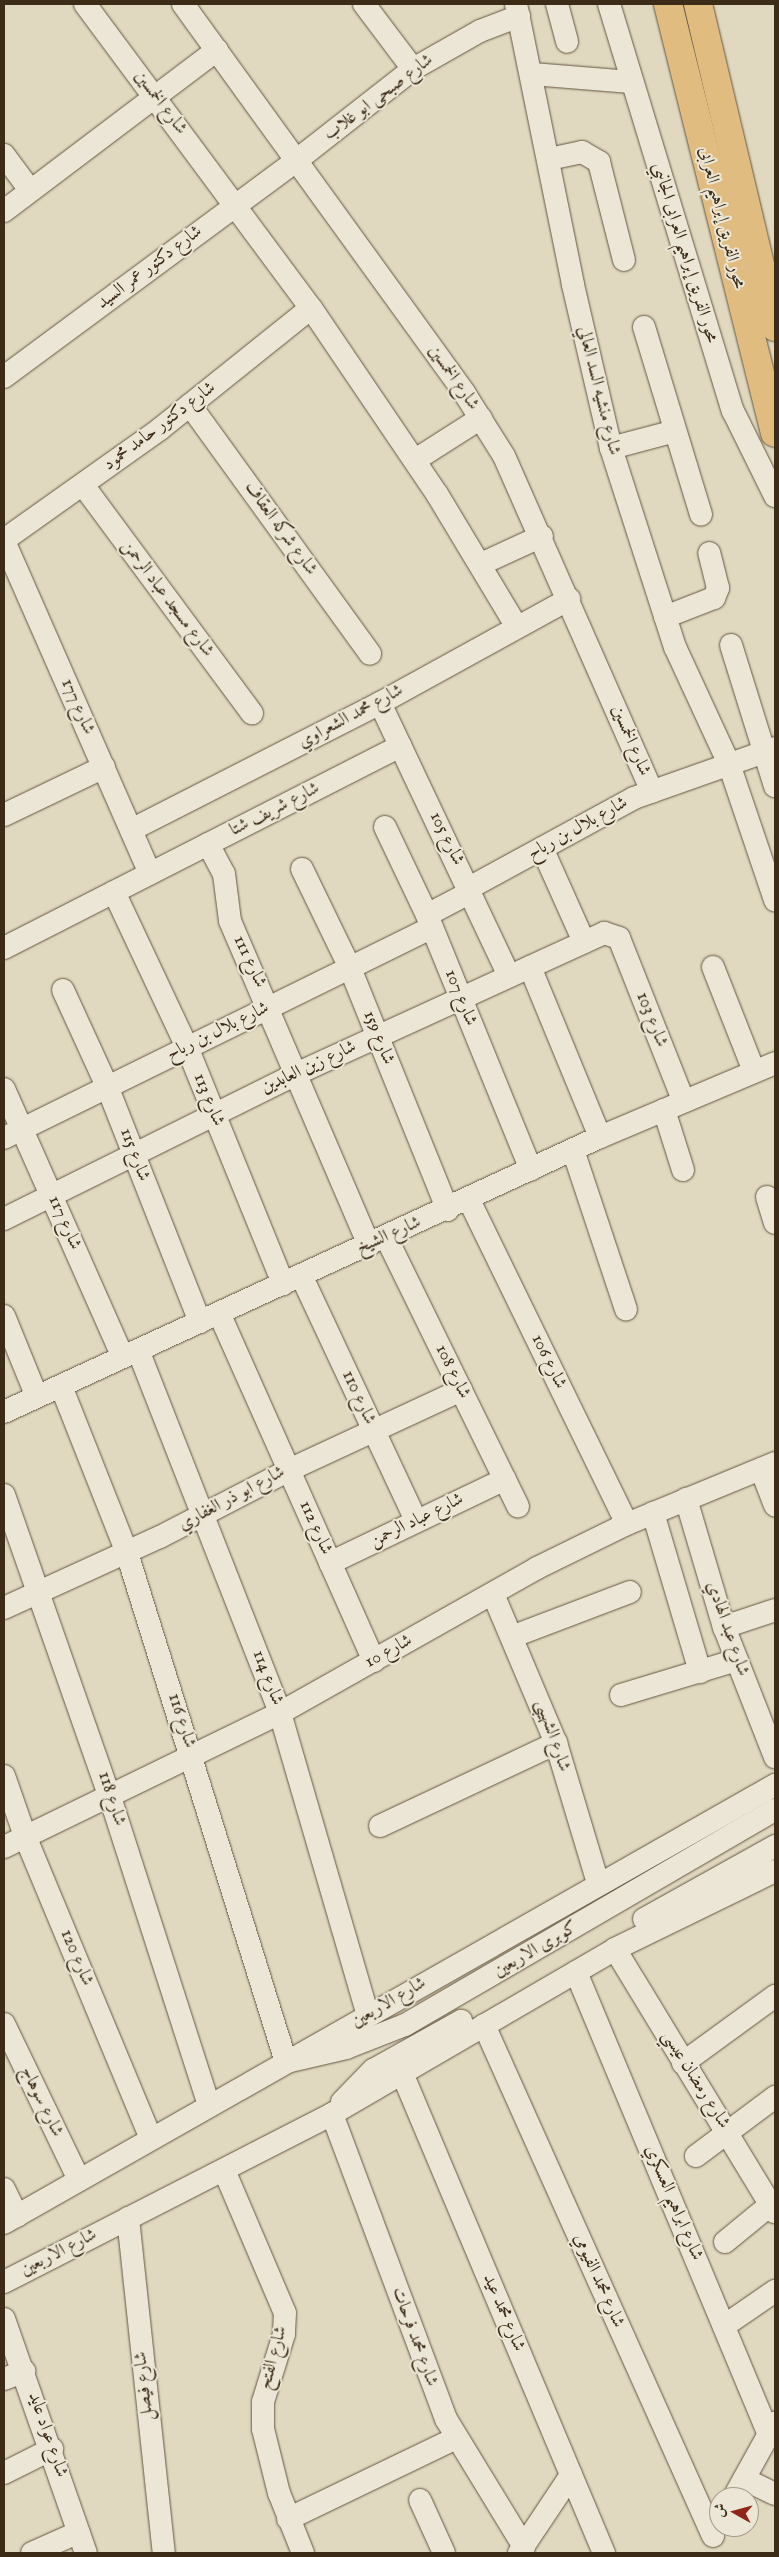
<!DOCTYPE html>
<html>
<head>
<meta charset="utf-8">
<style>
	body { margin:0 }
	#map { position:relative; width:779px; height:2557px; overflow:hidden; background:#e0d8bf; font-family:"IM FELL English",Amiri,serif }
	div>[style] { position:absolute }
	.roads { filter:drop-shadow(0 0 1px #645641) drop-shadow(0 0 1px #645641) }
	.minor>* { height:22px; margin:-11px; padding:0 11px; transform-origin:11px; border-radius:11px; background:#ebe6d5 }
	.major>* { height:28px; margin:-14px; padding:0 14px; transform-origin:14px; border-radius:14px; background:#e0bc80 }
	span { translate:-50% -50%; white-space:nowrap; text-align:center; line-height:1.15; -webkit-text-stroke:4px #ebe6d5; paint-order:stroke }
	.street-label { font-size:18px; color:#3b2b17 }
	.frame { position:absolute; inset:0; border:5px solid #3b2b17; pointer-events:none }
	.north { position:absolute; left:709px; top:2487px; width:50px; height:50px; box-sizing:border-box; background:#ebe6d5; border:1px solid #a59b89; border-radius:50%; rotate:277deg; font-size:14px; font-weight:700; line-height:20px; text-align:center; color:#3b2b17 }
	.north::after { content:''; display:block; margin:auto; width:18px; height:22px; background:#8f2418; clip-path:polygon(50% 0,100% 100%,50% 72%,0 100%) }
</style>
</head>
<body>
<div id="map">
	<div class="roads">
		<div class="minor">
			<i style="left:85px;top:4px;width:379px;rotate:53.4deg"></i>
			<i style="left:311px;top:308px;width:225px;rotate:55.9deg"></i>
			<i style="left:437px;top:494px;width:155px;rotate:59deg"></i>
			<i style="left:183px;top:4px;width:481px;rotate:54.1deg"></i>
			<i style="left:465px;top:394px;width:73px;rotate:57.8deg"></i>
			<i style="left:504px;top:456px;width:367px;rotate:66.2deg"></i>
			<i style="left:364px;top:4px;width:81px;rotate:53deg"></i>
			<i style="left:516px;top:4px;width:287px;rotate:78.5deg"></i>
			<i style="left:573px;top:285px;width:167px;rotate:76.9deg"></i>
			<i style="left:611px;top:448px;width:209px;rotate:72.2deg"></i>
			<i style="left:675px;top:647px;width:129px;rotate:65.2deg"></i>
			<i style="left:729px;top:764px;width:144px;rotate:71.3deg"></i>
			<i style="left:557px;top:4px;width:39px;rotate:75deg"></i>
			<i style="left:609px;top:4px;width:425px;rotate:73.1deg"></i>
			<i style="left:733px;top:411px;width:95px;rotate:63.7deg"></i>
			<i style="left:532px;top:74px;width:99px;rotate:4.6deg"></i>
			<i style="left:4px;top:155px;width:44px;rotate:53.4deg"></i>
			<i style="left:549px;top:159px;width:34px;rotate:-12deg"></i>
			<i style="left:582px;top:152px;width:20px;rotate:30deg"></i>
			<i style="left:599px;top:162px;width:101px;rotate:75.7deg"></i>
			<i style="left:4px;top:211px;width:267px;rotate:-37.1deg"></i>
			<i style="left:644px;top:327px;width:196px;rotate:73.1deg"></i>
			<i style="left:4px;top:377px;width:365px;rotate:-36.5deg"></i>
			<i style="left:297px;top:160px;width:147px;rotate:-38.1deg"></i>
			<i style="left:413px;top:69px;width:77px;rotate:-29.6deg"></i>
			<i style="left:480px;top:31px;width:42px;rotate:-21deg"></i>
			<i style="left:190px;top:405px;width:307px;rotate:54.1deg"></i>
			<i style="left:611px;top:448px;width:66px;rotate:-14.9deg"></i>
			<i style="left:415px;top:460px;width:78px;rotate:-32.5deg"></i>
			<i style="left:83px;top:485px;width:284px;rotate:53.5deg"></i>
			<i style="left:4px;top:540px;width:191px;rotate:-35.4deg"></i>
			<i style="left:160px;top:429px;width:193px;rotate:-38.7deg"></i>
			<i style="left:4px;top:541px;width:363px;rotate:66.3deg"></i>
			<i style="left:481px;top:564px;width:67px;rotate:-24.7deg"></i>
			<i style="left:665px;top:617px;width:53px;rotate:-21.2deg"></i>
			<i style="left:714px;top:598px;width:11px;rotate:-68deg"></i>
			<i style="left:718px;top:588px;width:36px;rotate:-104deg"></i>
			<i style="left:731px;top:645px;width:148px;rotate:72.7deg"></i>
			<i style="left:380px;top:703px;width:302px;rotate:64.7deg"></i>
			<i style="left:4px;top:815px;width:111px;rotate:-25.6deg"></i>
			<i style="left:385px;top:827px;width:98px;rotate:64.5deg"></i>
			<i style="left:427px;top:915px;width:275px;rotate:67.8deg"></i>
			<i style="left:131px;top:830px;width:280px;rotate:-27deg"></i>
			<i style="left:380px;top:703px;width:216px;rotate:-28.8deg"></i>
			<i style="left:208px;top:844px;width:34px;rotate:62deg"></i>
			<i style="left:224px;top:874px;width:47px;rotate:82.7deg"></i>
			<i style="left:230px;top:921px;width:353px;rotate:66.8deg"></i>
			<i style="left:542px;top:848px;width:103px;rotate:65.9deg"></i>
			<i style="left:302px;top:869px;width:110px;rotate:64.1deg"></i>
			<i style="left:350px;top:968px;width:261px;rotate:68deg"></i>
			<i style="left:469px;top:888px;width:188px;rotate:-28.6deg"></i>
			<i style="left:634px;top:798px;width:150px;rotate:-19.5deg"></i>
			<i style="left:114px;top:892px;width:171px;rotate:64.8deg"></i>
			<i style="left:187px;top:1047px;width:256px;rotate:67.9deg"></i>
			<i style="left:427px;top:915px;width:50px;rotate:-27.6deg"></i>
			<i style="left:4px;top:948px;width:445px;rotate:-27deg"></i>
			<i style="left:530px;top:967px;width:184px;rotate:67.6deg"></i>
			<i style="left:713px;top:967px;width:112px;rotate:68.5deg"></i>
			<i style="left:63px;top:990px;width:106px;rotate:65.4deg"></i>
			<i style="left:107px;top:1086px;width:254px;rotate:68.5deg"></i>
			<i style="left:4px;top:1089px;width:293px;rotate:66.1deg"></i>
			<i style="left:664px;top:1110px;width:63px;rotate:72.4deg"></i>
			<i style="left:4px;top:1138px;width:477px;rotate:-26.2deg"></i>
			<i style="left:573px;top:1150px;width:168px;rotate:71.6deg"></i>
			<i style="left:767px;top:1197px;width:27px;rotate:73deg"></i>
			<i style="left:469px;top:1200px;width:360px;rotate:64deg"></i>
			<i style="left:4px;top:1219px;width:326px;rotate:-26.4deg"></i>
			<i style="left:296px;top:1074px;width:339px;rotate:-24.6deg"></i>
			<i style="left:604px;top:933px;width:16px;rotate:18deg"></i>
			<i style="left:619px;top:938px;width:176px;rotate:68.4deg"></i>
			<i style="left:386px;top:1237px;width:300px;rotate:63.9deg"></i>
			<i style="left:301px;top:1275px;width:271px;rotate:64.9deg"></i>
			<i style="left:219px;top:1313px;width:381px;rotate:66deg"></i>
			<i style="left:4px;top:1316px;width:87px;rotate:67.8deg"></i>
			<i style="left:138px;top:1350px;width:390px;rotate:68.6deg"></i>
			<i style="left:280px;top:1713px;width:315px;rotate:73.8deg"></i>
			<i style="left:61px;top:1386px;width:180px;rotate:68.4deg"></i>
			<i style="left:127px;top:1553px;width:533px;rotate:72.65deg"></i>
			<i style="left:286px;top:2062px;width:62px;rotate:-13.1deg"></i>
			<i style="left:346px;top:2048px;width:63px;rotate:-21.3deg"></i>
			<i style="left:405px;top:2025px;width:428px;rotate:-30.2deg"></i>
			<i style="left:4px;top:1412px;width:656px;rotate:-24.77deg"></i>
			<i style="left:600px;top:1137px;width:190px;rotate:-22.9deg"></i>
			<i style="left:761px;top:1469px;width:39px;rotate:69deg"></i>
			<i style="left:4px;top:1495px;width:320px;rotate:70.7deg"></i>
			<i style="left:110px;top:1797px;width:324px;rotate:72.2deg"></i>
			<i style="left:686px;top:1499px;width:134px;rotate:73.5deg"></i>
			<i style="left:724px;top:1627px;width:140px;rotate:68.6deg"></i>
			<i style="left:653px;top:1513px;width:166px;rotate:73.5deg"></i>
			<i style="left:330px;top:1563px;width:194px;rotate:-25.6deg"></i>
			<i style="left:493px;top:1594px;width:162px;rotate:67.1deg"></i>
			<i style="left:556px;top:1743px;width:146px;rotate:73.3deg"></i>
			<i style="left:4px;top:1608px;width:171px;rotate:-24.5deg"></i>
			<i style="left:160px;top:1537px;width:145px;rotate:-27.4deg"></i>
			<i style="left:289px;top:1470px;width:190px;rotate:-24.9deg"></i>
			<i style="left:724px;top:1627px;width:54px;rotate:-18.4deg"></i>
			<i style="left:514px;top:1636px;width:124px;rotate:-20.8deg"></i>
			<i style="left:621px;top:1695px;width:121px;rotate:-16.8deg"></i>
			<i style="left:4px;top:1776px;width:64px;rotate:70.7deg"></i>
			<i style="left:25px;top:1836px;width:328px;rotate:67.4deg"></i>
			<i style="left:380px;top:1826px;width:195px;rotate:-25.2deg"></i>
			<i style="left:4px;top:1847px;width:307px;rotate:-25.9deg"></i>
			<i style="left:280px;top:1713px;width:295px;rotate:-29.4deg"></i>
			<i style="left:537px;top:1568px;width:100px;rotate:-26.1deg"></i>
			<i style="left:627px;top:1524px;width:160px;rotate:-22.4deg"></i>
			<i style="left:644px;top:1919px;width:150px;rotate:-29.1deg"></i>
			<i style="left:615px;top:1949px;width:308px;rotate:58.7deg"></i>
			<i style="left:576px;top:1972px;width:502px;rotate:67.37deg"></i>
			<i style="left:4px;top:2024px;width:173px;rotate:64.3deg"></i>
			<i style="left:484px;top:2025px;width:560px;rotate:65.86deg"></i>
			<i style="left:683px;top:2063px;width:114px;rotate:-36.1deg"></i>
			<i style="left:402px;top:2073px;width:521px;rotate:67.18deg"></i>
			<i style="left:342px;top:2102px;width:45px;rotate:-45.9deg"></i>
			<i style="left:373px;top:2070px;width:101px;rotate:-29.1deg"></i>
			<i style="left:332px;top:2114px;width:326px;rotate:69.5deg"></i>
			<i style="left:446px;top:2419px;width:150px;rotate:58.6deg"></i>
			<i style="left:696px;top:2156px;width:99px;rotate:-36.8deg"></i>
			<i style="left:224px;top:2170px;width:155px;rotate:66.9deg"></i>
			<i style="left:285px;top:2313px;width:21px;rotate:93deg"></i>
			<i style="left:284px;top:2334px;width:71px;rotate:107.2deg"></i>
			<i style="left:263px;top:2402px;width:27px;rotate:90deg"></i>
			<i style="left:263px;top:2429px;width:66px;rotate:76deg"></i>
			<i style="left:279px;top:2493px;width:65px;rotate:68.2deg"></i>
			<i style="left:4px;top:2189px;width:30px;rotate:64deg"></i>
			<i style="left:128px;top:2218px;width:337px;rotate:83.9deg"></i>
			<i style="left:4px;top:2223px;width:887px;rotate:-29.6deg"></i>
			<i style="left:725px;top:2242px;width:65px;rotate:-39.4deg"></i>
			<i style="left:4px;top:2282px;width:369px;rotate:-27.1deg"></i>
			<i style="left:332px;top:2114px;width:328px;rotate:-30.2deg"></i>
			<i style="left:615px;top:1949px;width:178px;rotate:-26deg"></i>
			<i style="left:4px;top:2319px;width:248px;rotate:70.7deg"></i>
			<i style="left:724px;top:2326px;width:62px;rotate:-34.5deg"></i>
			<i style="left:4px;top:2379px;width:22px;rotate:-21deg"></i>
			<i style="left:4px;top:2473px;width:54px;rotate:-26.6deg"></i>
			<i style="left:744px;top:2479px;width:34px;rotate:26deg"></i>
			<i style="left:734px;top:2497px;width:85px;rotate:-61deg"></i>
			<i style="left:420px;top:2500px;width:58px;rotate:65.6deg"></i>
			<i style="left:288px;top:2519px;width:187px;rotate:-25.7deg"></i>
			<i style="left:32px;top:2553px;width:51px;rotate:-24.1deg"></i>
			<i style="left:519px;top:2553px;width:94px;rotate:-56.3deg"></i>
		</div>
		<div class="major">
			<i style="left:668px;top:4px;width:442px;rotate:76deg"></i>
			<i style="left:698px;top:4px;width:332px;rotate:76.6deg"></i>
		</div>
	</div>
	<div class="street-label">
		<span style="left:379px;top:98px;rotate:-37deg">شارع صبحى ابو غلاب</span>
		<span style="left:160px;top:103px;rotate:53deg">شارع الخمسين</span>
		<span style="left:721px;top:218px;rotate:76deg">محور الفريق إبراهيم العرابى</span>
		<span style="left:684px;top:253px;rotate:73deg">محور الفريق إبراهيم العرابى الجانبي</span>
		<span style="left:150px;top:268px;rotate:-37deg">شارع دكتور عمر السيد</span>
		<span style="left:453px;top:378px;rotate:55deg">شارع الخمسين</span>
		<span style="left:598px;top:391px;rotate:76deg">شارع منشيه السد العالي</span>
		<span style="left:160px;top:427px;rotate:-37deg">شارع دكتور حامد محمود</span>
		<span style="left:280px;top:529px;rotate:54deg">شارع شركه العقاف</span>
		<span style="left:167px;top:599px;rotate:53deg">شارع مسجد عباد الرحمن</span>
		<span style="left:77px;top:707px;rotate:66deg">شارع 177</span>
		<span style="left:351px;top:717px;rotate:-28deg">شارع محمد الشعراوي</span>
		<span style="left:630px;top:741px;rotate:67deg">شارع الخمسين</span>
		<span style="left:275px;top:810px;rotate:-27deg">شارع شريف شتا</span>
		<span style="left:578px;top:829px;rotate:-29deg">شارع بلال بن رباح</span>
		<span style="left:446px;top:839px;rotate:64deg">شارع 105</span>
		<span style="left:249px;top:962px;rotate:65deg">شارع 111</span>
		<span style="left:460px;top:998px;rotate:68deg">شارع 107</span>
		<span style="left:651px;top:1020px;rotate:68deg">شارع 103</span>
		<span style="left:218px;top:1032px;rotate:-26deg">شارع بلال بن رباح</span>
		<span style="left:378px;top:1038px;rotate:68deg">شارع 159</span>
		<span style="left:309px;top:1068px;rotate:-25deg">شارع زين العابدين</span>
		<span style="left:208px;top:1100px;rotate:68deg">شارع 113</span>
		<span style="left:134px;top:1155px;rotate:69deg">شارع 115</span>
		<span style="left:64px;top:1223px;rotate:66deg">شارع 117</span>
		<span style="left:389px;top:1236px;rotate:-24deg">شارع الشيخ</span>
		<span style="left:548px;top:1362px;rotate:64deg">شارع 106</span>
		<span style="left:452px;top:1372px;rotate:64deg">شارع 108</span>
		<span style="left:358px;top:1398px;rotate:65deg">شارع 110</span>
		<span style="left:232px;top:1499px;rotate:-28deg">شارع ابو ذر الغفاري</span>
		<span style="left:417px;top:1521px;rotate:-26deg">شارع عباد الرحمن</span>
		<span style="left:315px;top:1528px;rotate:66deg">شارع 112</span>
		<span style="left:727px;top:1629px;rotate:71deg">شارع عبد الهادي</span>
		<span style="left:389px;top:1652px;rotate:-29deg">شارع 10</span>
		<span style="left:267px;top:1678px;rotate:69deg">شارع 114</span>
		<span style="left:181px;top:1721px;rotate:72deg">شارع 116</span>
		<span style="left:552px;top:1736px;rotate:71deg">شارع الشهيبى</span>
		<span style="left:111px;top:1799px;rotate:72deg">شارع 118</span>
		<span style="left:536px;top:1950px;rotate:-30deg">كوبرى الاربعين</span>
		<span style="left:76px;top:1958px;rotate:67deg">شارع 120</span>
		<span style="left:389px;top:2003px;rotate:-30deg">شارع الاربعين</span>
		<span style="left:695px;top:2080px;rotate:58deg">شارع رمضان عيسي</span>
		<span style="left:41px;top:2102px;rotate:64deg">شارع سوهاج</span>
		<span style="left:673px;top:2203px;rotate:67deg">شارع ابراهيم العسكري</span>
		<span style="left:59px;top:2253px;rotate:-27deg">شارع الاربعين</span>
		<span style="left:598px;top:2281px;rotate:66deg">شارع محمد الفيومي</span>
		<span style="left:503px;top:2313px;rotate:67deg">شارع محمد عيد</span>
		<span style="left:414px;top:2337px;rotate:70deg">شارع محمد فرحات</span>
		<span style="left:274px;top:2358px;rotate:-75deg">شارع الفتح</span>
		<span style="left:145px;top:2386px;rotate:-96deg">شارع فيصل</span>
		<span style="left:47px;top:2435px;rotate:71deg">شارع عواد عايد</span>
	</div>
	<div class="frame"></div>
	<div class="north">ش</div>
</div>
</body>
</html>
